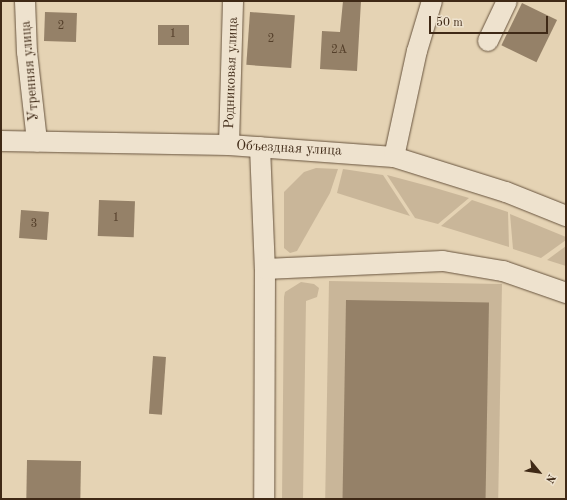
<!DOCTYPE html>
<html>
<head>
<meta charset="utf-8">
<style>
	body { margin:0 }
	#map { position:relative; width:567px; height:500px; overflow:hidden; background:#e5d3b4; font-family:"Old Standard TT",serif }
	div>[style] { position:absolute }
	.green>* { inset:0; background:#c9b699; transform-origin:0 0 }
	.building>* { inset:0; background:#958168; transform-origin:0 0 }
	.roads { filter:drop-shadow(0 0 1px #68543e) drop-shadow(0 0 1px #68543e) }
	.minor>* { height:20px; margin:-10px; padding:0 10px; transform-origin:10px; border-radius:10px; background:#eee2ce }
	span { translate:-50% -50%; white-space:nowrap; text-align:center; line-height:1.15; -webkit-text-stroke:3px #eee2ce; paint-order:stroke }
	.number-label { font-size:12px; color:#543f2a }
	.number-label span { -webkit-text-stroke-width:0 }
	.street-label { font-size:14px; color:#3f2916 }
	.frame { position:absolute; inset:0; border:2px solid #3f2916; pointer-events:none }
	.north { position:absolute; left:519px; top:452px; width:40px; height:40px; -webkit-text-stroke:3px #eee2ce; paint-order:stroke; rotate:119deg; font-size:11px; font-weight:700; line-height:16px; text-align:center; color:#3f2916 }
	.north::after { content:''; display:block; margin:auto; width:14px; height:18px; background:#3f2916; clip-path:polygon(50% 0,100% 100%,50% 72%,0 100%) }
	.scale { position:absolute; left:429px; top:16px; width:119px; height:18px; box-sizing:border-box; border:2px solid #3f2916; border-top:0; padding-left:5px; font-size:12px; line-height:14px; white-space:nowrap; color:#3f2916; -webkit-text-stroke:3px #eee2ce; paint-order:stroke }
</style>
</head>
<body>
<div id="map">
	<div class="green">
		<i style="clip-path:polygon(316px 168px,338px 169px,330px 193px,297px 251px,290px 253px,284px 248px,284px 192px,304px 172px)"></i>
		<i style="clip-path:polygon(343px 169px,383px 175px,410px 216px,337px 193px)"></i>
		<i style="clip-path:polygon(387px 175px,432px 187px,469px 198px,438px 224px,415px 218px)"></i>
		<i style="clip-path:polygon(472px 200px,508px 212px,509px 247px,441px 226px)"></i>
		<i style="clip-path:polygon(510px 214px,566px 237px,566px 240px,541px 258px,513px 249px)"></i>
		<i style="clip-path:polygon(566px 246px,566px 266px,547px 260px)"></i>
		<i style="left:329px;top:281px;width:173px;height:218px;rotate:1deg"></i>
		<i style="clip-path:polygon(301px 282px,314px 284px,319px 288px,317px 297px,306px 301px,303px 499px,282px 499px,284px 297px,285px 292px)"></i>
	</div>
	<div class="building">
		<i style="clip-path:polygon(343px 1px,361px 1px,357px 71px,320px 69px,322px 31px,340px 32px)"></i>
		<i style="left:522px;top:3px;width:39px;height:47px;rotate:26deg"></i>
		<i style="left:45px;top:12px;width:32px;height:29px;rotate:2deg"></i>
		<i style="left:250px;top:12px;width:45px;height:53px;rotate:4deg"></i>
		<i style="left:158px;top:25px;width:31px;height:20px"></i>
		<i style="left:99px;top:200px;width:36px;height:36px;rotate:2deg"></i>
		<i style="left:21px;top:210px;width:28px;height:28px;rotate:4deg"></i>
		<i style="left:346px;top:300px;width:143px;height:199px;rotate:1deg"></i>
		<i style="left:153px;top:356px;width:13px;height:58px;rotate:4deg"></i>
		<i style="left:27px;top:460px;width:54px;height:39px;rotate:1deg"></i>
	</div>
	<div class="roads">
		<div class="minor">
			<i style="left:25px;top:1px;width:51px;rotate:87.8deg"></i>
			<i style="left:27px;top:52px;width:90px;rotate:83.6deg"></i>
			<i style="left:488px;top:41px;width:44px;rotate:-64.6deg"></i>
			<i style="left:1px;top:141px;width:228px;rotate:1deg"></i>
			<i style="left:229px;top:145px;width:165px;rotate:4.2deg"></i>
			<i style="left:394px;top:157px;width:117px;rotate:17.4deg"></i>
			<i style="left:506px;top:192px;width:65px;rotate:21.8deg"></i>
			<i style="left:229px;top:145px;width:144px;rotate:-88.4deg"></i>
			<i style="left:260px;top:147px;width:122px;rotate:87.7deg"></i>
			<i style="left:265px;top:269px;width:230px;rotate:90.2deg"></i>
			<i style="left:394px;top:157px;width:108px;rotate:-77.8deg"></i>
			<i style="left:417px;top:51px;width:52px;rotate:-73.3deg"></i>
			<i style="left:265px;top:269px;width:178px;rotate:-2.6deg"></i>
			<i style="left:443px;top:261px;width:61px;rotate:9.5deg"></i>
			<i style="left:503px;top:271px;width:67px;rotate:19.2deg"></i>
		</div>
	</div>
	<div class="number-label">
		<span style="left:61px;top:27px">2</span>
		<span style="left:173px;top:35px">1</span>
		<span style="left:271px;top:40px">2</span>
		<span style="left:339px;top:51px">2А</span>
		<span style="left:116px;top:219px">1</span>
		<span style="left:34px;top:225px">3</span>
	</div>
	<div class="street-label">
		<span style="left:30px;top:71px;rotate:-95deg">Утренняя улица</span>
		<span style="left:231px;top:73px;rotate:-88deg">Родниковая улица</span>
		<span style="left:289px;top:148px;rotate:3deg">Объездная улица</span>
	</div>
	<div class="frame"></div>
	<div class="north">N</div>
	<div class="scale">50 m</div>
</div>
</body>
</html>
